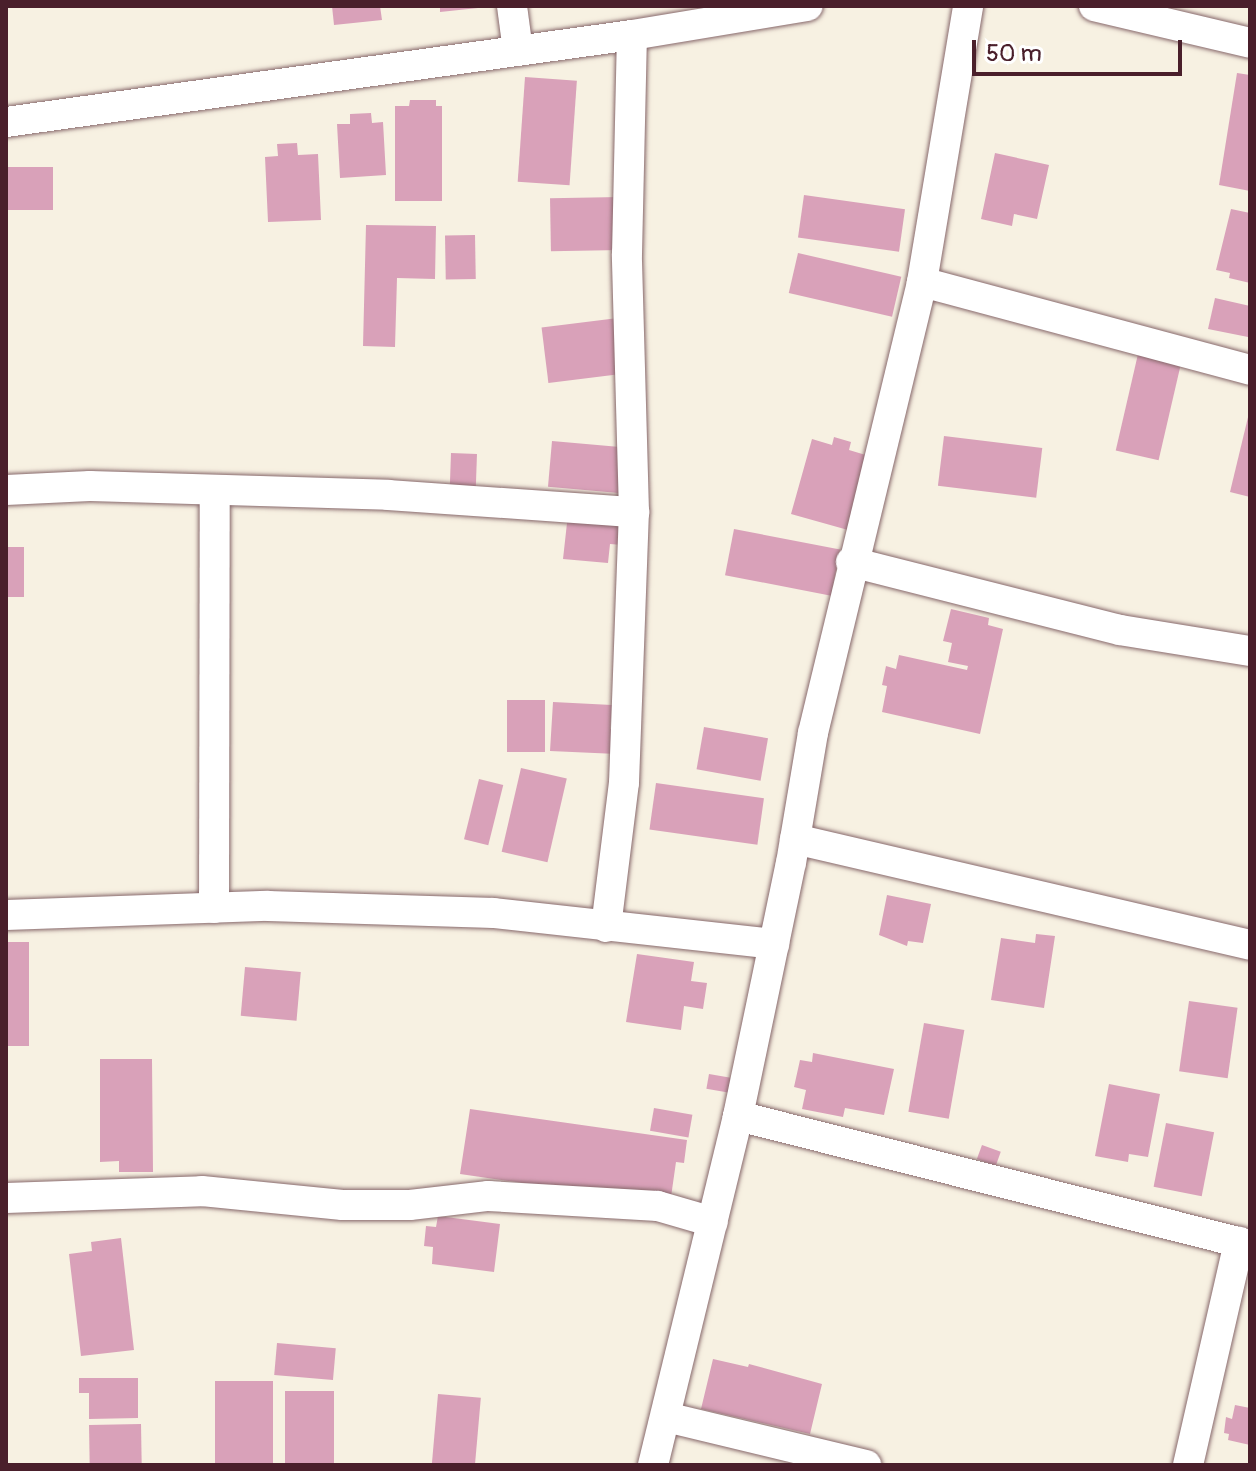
<!DOCTYPE html>
<html>
<head>
<meta charset="utf-8">
<style>
	body { margin:0 }
	#map { position:relative; width:1256px; height:1471px; overflow:hidden; background:#f7f1e2; font-family:Pangolin,sans-serif }
	div>[style] { position:absolute }
	.building>* { inset:0; background:#d9a1b9; transform-origin:0 0 }
	.roads { filter:drop-shadow(0 0 2px #87686b) drop-shadow(0 0 2px #87686b) }
	.minor>* { height:30px; margin:-15px; padding:0 15px; transform-origin:15px; border-radius:15px; background:#fff }
	span { translate:-50% -50%; white-space:nowrap; text-align:center; line-height:1.15; -webkit-text-stroke:6px #fff; paint-order:stroke }
	.frame { position:absolute; inset:0; border:8px solid #4a1f2b; pointer-events:none }
	.scale { position:absolute; left:972px; top:40px; width:210px; height:36px; box-sizing:border-box; border:4px solid #4a1f2b; border-top:0; padding-left:10px; font-size:24px; line-height:28px; white-space:nowrap; color:#4a1f2b; -webkit-text-stroke:6px #fff; paint-order:stroke }
</style>
</head>
<body>
<div id="map">
	<div class="building">
		<i style="clip-path:polygon(332px 6px,380px 6px,382px 20px,334px 25px)"></i>
		<i style="clip-path:polygon(440px 6px,478px 6px,478px 8px,440px 12px)"></i>
		<i style="clip-path:polygon(1237px 73px,1250px 75px,1250px 191px,1219px 185px)"></i>
		<i style="left:525px;top:77px;width:52px;height:105px;rotate:4deg"></i>
		<i style="clip-path:polygon(410px 100px,436px 100px,436px 106px,442px 106px,442px 201px,395px 201px,395px 106px,409px 106px)"></i>
		<i style="clip-path:polygon(371px 113px,372px 123px,383px 122px,386px 175px,340px 178px,337px 124px,350px 124px,350px 114px)"></i>
		<i style="clip-path:polygon(297px 143px,298px 155px,318px 154px,321px 220px,268px 222px,265px 157px,278px 156px,277px 144px)"></i>
		<i style="clip-path:polygon(995px 153px,1049px 165px,1037px 219px,1014px 214px,1012px 226px,981px 219px)"></i>
		<i style="left:6px;top:167px;width:47px;height:43px"></i>
		<i style="left:804px;top:195px;width:102px;height:43px;rotate:8deg"></i>
		<i style="left:620px;top:197px;width:53px;height:70px;rotate:89deg"></i>
		<i style="clip-path:polygon(1231px 209px,1250px 213px,1250px 283px,1229px 278px,1230px 273px,1216px 270px)"></i>
		<i style="clip-path:polygon(366px 225px,436px 226px,435px 279px,397px 278px,395px 347px,363px 346px)"></i>
		<i style="left:475px;top:235px;width:44px;height:30px;rotate:89deg"></i>
		<i style="left:798px;top:253px;width:106px;height:41px;rotate:13deg"></i>
		<i style="clip-path:polygon(1215px 298px,1250px 306px,1248px 337px,1208px 329px)"></i>
		<i style="left:618px;top:318px;width:56px;height:77px;rotate:83deg"></i>
		<i style="left:1138px;top:354px;width:44px;height:99px;rotate:13deg"></i>
		<i style="clip-path:polygon(1249px 413px,1250px 413px,1250px 497px,1230px 492px)"></i>
		<i style="left:944px;top:436px;width:99px;height:50px;rotate:7deg"></i>
		<i style="clip-path:polygon(834px 437px,851px 442px,849px 450px,869px 456px,848px 530px,791px 514px,812px 439px,832px 445px)"></i>
		<i style="left:552px;top:441px;width:71px;height:46px;rotate:5deg"></i>
		<i style="left:451px;top:453px;width:26px;height:41px;rotate:2deg"></i>
		<i style="clip-path:polygon(568px 514px,625px 519px,623px 545px,610px 544px,608px 563px,563px 559px)"></i>
		<i style="left:734px;top:529px;width:108px;height:47px;rotate:11deg"></i>
		<i style="left:6px;top:547px;width:18px;height:50px"></i>
		<i style="clip-path:polygon(951px 609px,989px 618px,988px 625px,1003px 629px,980px 734px,882px 712px,887px 686px,882px 685px,886px 666px,896px 669px,899px 655px,967px 670px,968px 666px,948px 662px,952px 643px,943px 641px)"></i>
		<i style="left:507px;top:700px;width:38px;height:52px"></i>
		<i style="clip-path:polygon(553px 702px,612px 705px,610px 729px,618px 730px,617px 754px,550px 751px)"></i>
		<i style="left:704px;top:727px;width:65px;height:43px;rotate:10deg"></i>
		<i style="left:521px;top:768px;width:47px;height:86px;rotate:13deg"></i>
		<i style="left:479px;top:779px;width:25px;height:62px;rotate:14deg"></i>
		<i style="left:656px;top:783px;width:109px;height:47px;rotate:8deg"></i>
		<i style="clip-path:polygon(887px 895px,931px 904px,923px 943px,908px 941px,907px 946px,879px 935px)"></i>
		<i style="clip-path:polygon(1036px 934px,1055px 936px,1044px 1008px,991px 1000px,1001px 938px,1035px 943px)"></i>
		<i style="left:6px;top:942px;width:23px;height:104px"></i>
		<i style="clip-path:polygon(637px 954px,694px 962px,691px 981px,707px 983px,703px 1009px,684px 1006px,681px 1030px,626px 1022px)"></i>
		<i style="left:245px;top:967px;width:56px;height:49px;rotate:5deg"></i>
		<i style="left:1189px;top:1001px;width:49px;height:71px;rotate:8deg"></i>
		<i style="left:924px;top:1023px;width:41px;height:90px;rotate:10deg"></i>
		<i style="clip-path:polygon(813px 1053px,894px 1069px,884px 1115px,845px 1108px,843px 1117px,802px 1109px,806px 1090px,794px 1087px,800px 1060px,812px 1062px)"></i>
		<i style="clip-path:polygon(100px 1059px,152px 1059px,153px 1172px,119px 1172px,119px 1161px,100px 1162px)"></i>
		<i style="left:709px;top:1074px;width:22px;height:15px;rotate:10deg"></i>
		<i style="clip-path:polygon(1109px 1084px,1160px 1094px,1148px 1157px,1129px 1154px,1128px 1162px,1095px 1156px)"></i>
		<i style="left:654px;top:1108px;width:39px;height:23px;rotate:10deg"></i>
		<i style="clip-path:polygon(470px 1109px,687px 1140px,684px 1163px,676px 1162px,670px 1204px,460px 1174px)"></i>
		<i style="left:1166px;top:1123px;width:49px;height:65px;rotate:11deg"></i>
		<i style="left:982px;top:1145px;width:20px;height:15px;rotate:20deg"></i>
		<i style="clip-path:polygon(438px 1216px,500px 1224px,494px 1272px,432px 1264px,433px 1247px,424px 1246px,426px 1226px,436px 1227px)"></i>
		<i style="clip-path:polygon(121px 1238px,134px 1350px,81px 1356px,69px 1254px,92px 1251px,91px 1242px)"></i>
		<i style="left:277px;top:1343px;width:59px;height:32px;rotate:5deg"></i>
		<i style="clip-path:polygon(713px 1359px,748px 1367px,749px 1364px,822px 1384px,810px 1434px,701px 1409px)"></i>
		<i style="clip-path:polygon(79px 1378px,138px 1378px,138px 1418px,89px 1419px,89px 1393px,79px 1393px)"></i>
		<i style="left:215px;top:1381px;width:58px;height:84px"></i>
		<i style="left:285px;top:1391px;width:49px;height:74px"></i>
		<i style="left:438px;top:1394px;width:43px;height:71px;rotate:5deg"></i>
		<i style="clip-path:polygon(1235px 1405px,1250px 1408px,1250px 1445px,1228px 1440px,1229px 1434px,1224px 1433px,1226px 1417px,1232px 1419px)"></i>
		<i style="left:141px;top:1424px;width:41px;height:52px;rotate:89deg"></i>
	</div>
	<div class="roads">
		<div class="minor">
			<i style="left:512px;top:6px;width:45px;rotate:82.4deg"></i>
			<i style="left:1094px;top:6px;width:160px;rotate:13.3deg"></i>
			<i style="left:6px;top:122px;width:632px;rotate:-7.91deg"></i>
			<i style="left:632px;top:35px;width:178px;rotate:-9.4deg"></i>
			<i style="left:922px;top:282px;width:340px;rotate:15deg"></i>
			<i style="left:6px;top:490px;width:84px;rotate:-2.7deg"></i>
			<i style="left:90px;top:486px;width:298px;rotate:1.7deg"></i>
			<i style="left:388px;top:495px;width:247px;rotate:4deg"></i>
			<i style="left:851px;top:562px;width:277px;rotate:14.2deg"></i>
			<i style="left:1120px;top:630px;width:132px;rotate:9.2deg"></i>
			<i style="left:795px;top:839px;width:467px;rotate:13.1deg"></i>
			<i style="left:214px;top:908px;width:418px;rotate:-89.9deg"></i>
			<i style="left:6px;top:915px;width:262px;rotate:-2deg"></i>
			<i style="left:268px;top:906px;width:226px;rotate:1.8deg"></i>
			<i style="left:494px;top:913px;width:282px;rotate:6.3deg"></i>
			<i style="left:606px;top:927px;width:145px;rotate:-82.9deg"></i>
			<i style="left:624px;top:783px;width:271px;rotate:-87.9deg"></i>
			<i style="left:634px;top:512px;width:258px;rotate:-91.6deg"></i>
			<i style="left:627px;top:254px;width:219px;rotate:-88.7deg"></i>
			<i style="left:738px;top:1116px;width:528px;rotate:14.14deg"></i>
			<i style="left:6px;top:1198px;width:196px;rotate:-2deg"></i>
			<i style="left:202px;top:1191px;width:141px;rotate:5.7deg"></i>
			<i style="left:342px;top:1205px;width:68px"></i>
			<i style="left:410px;top:1205px;width:79px;rotate:-6.6deg"></i>
			<i style="left:488px;top:1196px;width:170px;rotate:3.4deg"></i>
			<i style="left:658px;top:1206px;width:57px;rotate:16.2deg"></i>
			<i style="left:666px;top:1417px;width:206px;rotate:13.5deg"></i>
			<i style="left:653px;top:1465px;width:359px;rotate:-76.3deg"></i>
			<i style="left:738px;top:1116px;width:258px;rotate:-78.2deg"></i>
			<i style="left:791px;top:863px;width:132px;rotate:-80.4deg"></i>
			<i style="left:813px;top:733px;width:464px;rotate:-76.4deg"></i>
			<i style="left:922px;top:282px;width:280px;rotate:-80.5deg"></i>
			<i style="left:1188px;top:1465px;width:229px;rotate:-77.1deg"></i>
		</div>
	</div>
	<div class="frame"></div>
	<div class="scale">50 m</div>
</div>
</body>
</html>
